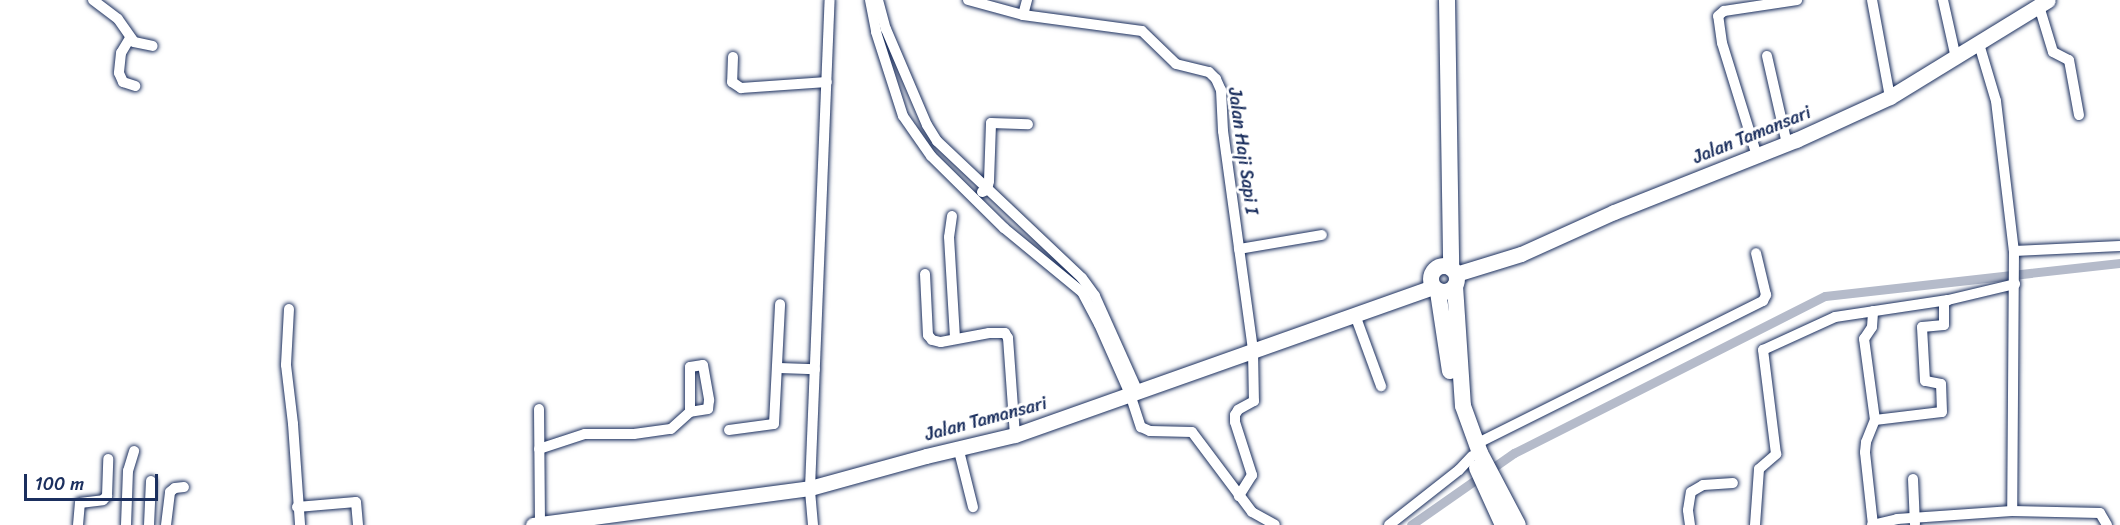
<!DOCTYPE html>
<html>
<head>
<meta charset="utf-8">
<style>
	body { margin:0 }
	#map { position:relative; width:2120px; height:525px; overflow:hidden; background:#fff; font-family:Sriracha,sans-serif }
	div>[style] { position:absolute }
	.canal>* { height:9px; margin:-4.5px; padding:0 4.5px; transform-origin:4.5px; border-radius:4.5px; background:#b5bbca }
	.roads { filter:drop-shadow(0 0 2px #1b2f5e) drop-shadow(0 0 2px #1b2f5e) }
	.street>* { height:10px; margin:-5px; padding:0 5px; transform-origin:5px; border-radius:5px; background:#fff }
	.secondary>* { height:15px; margin:-7.5px; padding:0 7.5px; transform-origin:7.5px; border-radius:7.5px; background:#fff }
	.primary>* { height:16px; margin:-8px; padding:0 8px; transform-origin:8px; border-radius:8px; background:#fff }
	.primary>.ring { margin:-8px; padding:0; box-sizing:content-box; background:none; border:16px solid #fff; border-radius:50% }
	span { translate:-50% -50%; white-space:nowrap; text-align:center; line-height:1.15; -webkit-text-stroke:6px #fff; paint-order:stroke }
	.street-label { font-size:18px; color:#1b2f5e }
	.scale { position:absolute; left:24px; top:474px; width:134px; height:27px; box-sizing:border-box; border:3px solid #1b2f5e; border-top:0; padding-left:8px; font-size:18px; line-height:21px; white-space:nowrap; color:#1b2f5e; -webkit-text-stroke:4px #fff; paint-order:stroke }
</style>
</head>
<body>
<div id="map">
	<div class="canal">
		<i style="left:1411px;top:525px;width:126px;rotate:-35deg"></i>
		<i style="left:1514px;top:453px;width:348px;rotate:-26.8deg"></i>
		<i style="left:1825px;top:296px;width:297px;rotate:-6.4deg"></i>
	</div>
	<div class="roads">
		<div class="street">
			<i style="left:93px;top:0;width:31px;rotate:37deg"></i>
			<i style="left:118px;top:19px;width:28px;rotate:55deg"></i>
			<i style="left:134px;top:42px;width:19px;rotate:12deg"></i>
			<i style="left:870px;top:0;width:33px;rotate:79deg"></i>
			<i style="left:876px;top:32px;width:88px;rotate:72.2deg"></i>
			<i style="left:903px;top:116px;width:49px;rotate:55deg"></i>
			<i style="left:931px;top:156px;width:103px;rotate:44.6deg"></i>
			<i style="left:1004px;top:228px;width:101px;rotate:39.4deg"></i>
			<i style="left:1082px;top:292px;width:36px;rotate:62deg"></i>
			<i style="left:1099px;top:324px;width:77px;rotate:66.1deg"></i>
			<i style="left:1130px;top:394px;width:35px;rotate:72deg"></i>
			<i style="left:1141px;top:427px;width:10px;rotate:24deg"></i>
			<i style="left:1150px;top:431px;width:42px;rotate:1.4deg"></i>
			<i style="left:1192px;top:432px;width:100px;rotate:53.1deg"></i>
			<i style="left:1252px;top:512px;width:26px;rotate:29deg"></i>
			<i style="left:878px;top:0;width:30px;rotate:75deg"></i>
			<i style="left:886px;top:29px;width:104px;rotate:66.9deg"></i>
			<i style="left:927px;top:125px;width:19px;rotate:58deg"></i>
			<i style="left:937px;top:141px;width:199px;rotate:43.4deg"></i>
			<i style="left:1082px;top:278px;width:22px;rotate:54deg"></i>
			<i style="left:1095px;top:296px;width:105px;rotate:65.9deg"></i>
			<i style="left:968px;top:0;width:57px;rotate:15.3deg"></i>
			<i style="left:1023px;top:15px;width:120px;rotate:7.7deg"></i>
			<i style="left:1142px;top:31px;width:47px;rotate:44.1deg"></i>
			<i style="left:1176px;top:64px;width:34px;rotate:14deg"></i>
			<i style="left:1209px;top:72px;width:10px;rotate:45deg"></i>
			<i style="left:1216px;top:79px;width:12px;rotate:66deg"></i>
			<i style="left:1221px;top:90px;width:41px;rotate:87.2deg"></i>
			<i style="left:1223px;top:131px;width:222px;rotate:82.2deg"></i>
			<i style="left:1253px;top:351px;width:50px;rotate:88.9deg"></i>
			<i style="left:1254px;top:401px;width:18px;rotate:151deg"></i>
			<i style="left:1238px;top:410px;width:6px;rotate:121deg"></i>
			<i style="left:1235px;top:415px;width:7px;rotate:90deg"></i>
			<i style="left:1235px;top:422px;width:56px;rotate:72.2deg"></i>
			<i style="left:1252px;top:475px;width:25px;rotate:122deg"></i>
			<i style="left:1872px;top:0;width:99px;rotate:79.5deg"></i>
			<i style="left:1943px;top:0;width:59px;rotate:77.4deg"></i>
			<i style="left:2039px;top:6px;width:48px;rotate:73.1deg"></i>
			<i style="left:2053px;top:52px;width:18px;rotate:27deg"></i>
			<i style="left:2069px;top:60px;width:56px;rotate:79.7deg"></i>
			<i style="left:1023px;top:15px;width:16px;rotate:-75deg"></i>
			<i style="left:130px;top:38px;width:17px;rotate:121deg"></i>
			<i style="left:121px;top:53px;width:20px;rotate:96deg"></i>
			<i style="left:119px;top:73px;width:10px;rotate:66deg"></i>
			<i style="left:123px;top:82px;width:13px;rotate:18deg"></i>
			<i style="left:1979px;top:44px;width:59px;rotate:73.4deg"></i>
			<i style="left:1996px;top:101px;width:151px;rotate:83.2deg"></i>
			<i style="left:2014px;top:251px;width:260px;rotate:90.4deg"></i>
			<i style="left:1767px;top:56px;width:90px;rotate:77.2deg"></i>
			<i style="left:733px;top:57px;width:25px;rotate:92deg"></i>
			<i style="left:732px;top:82px;width:11px;rotate:34deg"></i>
			<i style="left:741px;top:88px;width:86px;rotate:-4deg"></i>
			<i style="left:1757px;top:156px;width:118px;rotate:-107.2deg"></i>
			<i style="left:1722px;top:43px;width:27px;rotate:-98deg"></i>
			<i style="left:1718px;top:16px;width:8px;rotate:-40deg"></i>
			<i style="left:1724px;top:11px;width:74px;rotate:-8.6deg"></i>
			<i style="left:982px;top:192px;width:5px;rotate:-22deg"></i>
			<i style="left:987px;top:190px;width:9px;rotate:-77deg"></i>
			<i style="left:989px;top:181px;width:58px;rotate:-88deg"></i>
			<i style="left:991px;top:123px;width:37px;rotate:2deg"></i>
			<i style="left:952px;top:216px;width:21px;rotate:98deg"></i>
			<i style="left:949px;top:237px;width:102px;rotate:86.6deg"></i>
			<i style="left:1239px;top:249px;width:84px;rotate:-9.6deg"></i>
			<i style="left:2014px;top:251px;width:106px;rotate:-2.7deg"></i>
			<i style="left:925px;top:274px;width:61px;rotate:87.2deg"></i>
			<i style="left:928px;top:335px;width:6px;rotate:51deg"></i>
			<i style="left:932px;top:340px;width:9px;rotate:13deg"></i>
			<i style="left:941px;top:342px;width:49px;rotate:-10.6deg"></i>
			<i style="left:989px;top:333px;width:16px"></i>
			<i style="left:1005px;top:333px;width:6px;rotate:59deg"></i>
			<i style="left:1008px;top:338px;width:97px;rotate:85.9deg"></i>
			<i style="left:289px;top:309px;width:56px;rotate:93.1deg"></i>
			<i style="left:286px;top:365px;width:59px;rotate:83.2deg"></i>
			<i style="left:293px;top:424px;width:101px;rotate:86deg"></i>
			<i style="left:1355px;top:315px;width:76px;rotate:69.9deg"></i>
			<i style="left:779px;top:368px;width:36px;rotate:2deg"></i>
			<i style="left:539px;top:409px;width:115px;rotate:89.5deg"></i>
			<i style="left:1875px;top:420px;width:67px;rotate:-6.8deg"></i>
			<i style="left:1942px;top:412px;width:28px;rotate:-92deg"></i>
			<i style="left:1941px;top:384px;width:16px;rotate:-169deg"></i>
			<i style="left:1925px;top:381px;width:54px;rotate:-93.2deg"></i>
			<i style="left:1922px;top:327px;width:22px;rotate:-5deg"></i>
			<i style="left:1944px;top:325px;width:22px;rotate:-90deg"></i>
			<i style="left:1944px;top:303px;width:5px;rotate:-37deg"></i>
			<i style="left:1948px;top:300px;width:69px;rotate:-13.4deg"></i>
			<i style="left:729px;top:430px;width:45px;rotate:-7.6deg"></i>
			<i style="left:774px;top:424px;width:120px;rotate:-87.1deg"></i>
			<i style="left:1476px;top:444px;width:321px;rotate:-26.5deg"></i>
			<i style="left:1763px;top:301px;width:7px;rotate:-63deg"></i>
			<i style="left:1766px;top:295px;width:43px;rotate:-103.4deg"></i>
			<i style="left:958px;top:447px;width:62px;rotate:76deg"></i>
			<i style="left:539px;top:449px;width:48px;rotate:-18.1deg"></i>
			<i style="left:585px;top:434px;width:49px"></i>
			<i style="left:634px;top:434px;width:37px;rotate:-8deg"></i>
			<i style="left:671px;top:429px;width:25px;rotate:-42deg"></i>
			<i style="left:690px;top:412px;width:45px;rotate:-90deg"></i>
			<i style="left:690px;top:367px;width:13px;rotate:-9deg"></i>
			<i style="left:703px;top:365px;width:36px;rotate:80deg"></i>
			<i style="left:709px;top:400px;width:9px;rotate:96deg"></i>
			<i style="left:708px;top:409px;width:18px;rotate:171deg"></i>
			<i style="left:1913px;top:479px;width:45px;rotate:87.5deg"></i>
			<i style="left:297px;top:507px;width:59px;rotate:-4.8deg"></i>
			<i style="left:356px;top:502px;width:23px;rotate:85deg"></i>
			<i style="left:78px;top:525px;width:22px;rotate:-85deg"></i>
			<i style="left:80px;top:503px;width:23px;rotate:-7deg"></i>
			<i style="left:103px;top:500px;width:6px;rotate:-45deg"></i>
			<i style="left:107px;top:496px;width:37px;rotate:-88deg"></i>
			<i style="left:126px;top:525px;width:54px;rotate:-87.9deg"></i>
			<i style="left:128px;top:471px;width:21px;rotate:-73deg"></i>
			<i style="left:149px;top:525px;width:44px;rotate:-87.4deg"></i>
			<i style="left:166px;top:525px;width:33px;rotate:-83deg"></i>
			<i style="left:170px;top:492px;width:6px;rotate:-39deg"></i>
			<i style="left:175px;top:488px;width:9px;rotate:-6deg"></i>
			<i style="left:813px;top:525px;width:37px;rotate:-95deg"></i>
			<i style="left:810px;top:488px;width:488px;rotate:-87.7deg"></i>
			<i style="left:1389px;top:525px;width:89px;rotate:-38.2deg"></i>
			<i style="left:1459px;top:470px;width:19px;rotate:-47deg"></i>
			<i style="left:1690px;top:525px;width:15px;rotate:-98deg"></i>
			<i style="left:1688px;top:510px;width:18px;rotate:-81deg"></i>
			<i style="left:1691px;top:492px;width:14px;rotate:-30deg"></i>
			<i style="left:1703px;top:485px;width:30px;rotate:-4deg"></i>
			<i style="left:1755px;top:525px;width:56px;rotate:-85.9deg"></i>
			<i style="left:1759px;top:469px;width:23px;rotate:-41deg"></i>
			<i style="left:1776px;top:454px;width:105px;rotate:-97.1deg"></i>
			<i style="left:1763px;top:350px;width:79px;rotate:-24.6deg"></i>
			<i style="left:1835px;top:317px;width:114px;rotate:-8.6deg"></i>
			<i style="left:1872px;top:525px;width:26px;rotate:-13deg"></i>
			<i style="left:1897px;top:519px;width:115px;rotate:-4deg"></i>
			<i style="left:2012px;top:511px;width:88px;rotate:1.3deg"></i>
			<i style="left:2100px;top:513px;width:14px;rotate:60deg"></i>
			<i style="left:1873px;top:525px;width:73px;rotate:-96.3deg"></i>
			<i style="left:1865px;top:452px;width:10px;rotate:-84deg"></i>
			<i style="left:1866px;top:442px;width:24px;rotate:-68deg"></i>
			<i style="left:1875px;top:420px;width:82px;rotate:-97.7deg"></i>
			<i style="left:1864px;top:339px;width:14px;rotate:-56deg"></i>
			<i style="left:1872px;top:327px;width:16px;rotate:-86deg"></i>
		</div>
		<div class="secondary">
			<i style="left:1456px;top:274px;width:68px;rotate:-17.1deg"></i>
			<i style="left:1521px;top:254px;width:102px;rotate:-24.3deg"></i>
			<i style="left:1614px;top:212px;width:196px;rotate:-21.6deg"></i>
			<i style="left:1796px;top:140px;width:103px;rotate:-24.6deg"></i>
			<i style="left:1890px;top:97px;width:185px;rotate:-31.5deg"></i>
			<i style="left:533px;top:525px;width:279px;rotate:-7.6deg"></i>
			<i style="left:810px;top:488px;width:120px;rotate:-15.4deg"></i>
			<i style="left:926px;top:456px;width:91px;rotate:-13.3deg"></i>
			<i style="left:1015px;top:435px;width:443px;rotate:-19.5deg"></i>
		</div>
		<div class="primary">
			<i style="left:1447px;top:0;width:268px;rotate:89.1deg"></i>
			<i class="ring" style="left:1431px;top:266px;width:10px;height:10px"></i>
			<i style="left:1455px;top:286px;width:120px;rotate:86.2deg"></i>
			<i style="left:1463px;top:406px;width:50px;rotate:70.1deg"></i>
			<i style="left:1480px;top:453px;width:81px;rotate:62.2deg"></i>
			<i style="left:1438px;top:292px;width:80px;rotate:81.4deg"></i>
			<i style="left:1477px;top:468px;width:63px;rotate:65.5deg"></i>
		</div>
	</div>
	<div class="street-label">
		<span style="left:1752px;top:135px;rotate:-22deg">Jalan Tamansari</span>
		<span style="left:1243px;top:151px;rotate:82deg">Jalan Haji Sapi I</span>
		<span style="left:986px;top:419px;rotate:-15deg">Jalan Tamansari</span>
	</div>
	<div class="scale">100 m</div>
</div>
</body>
</html>
